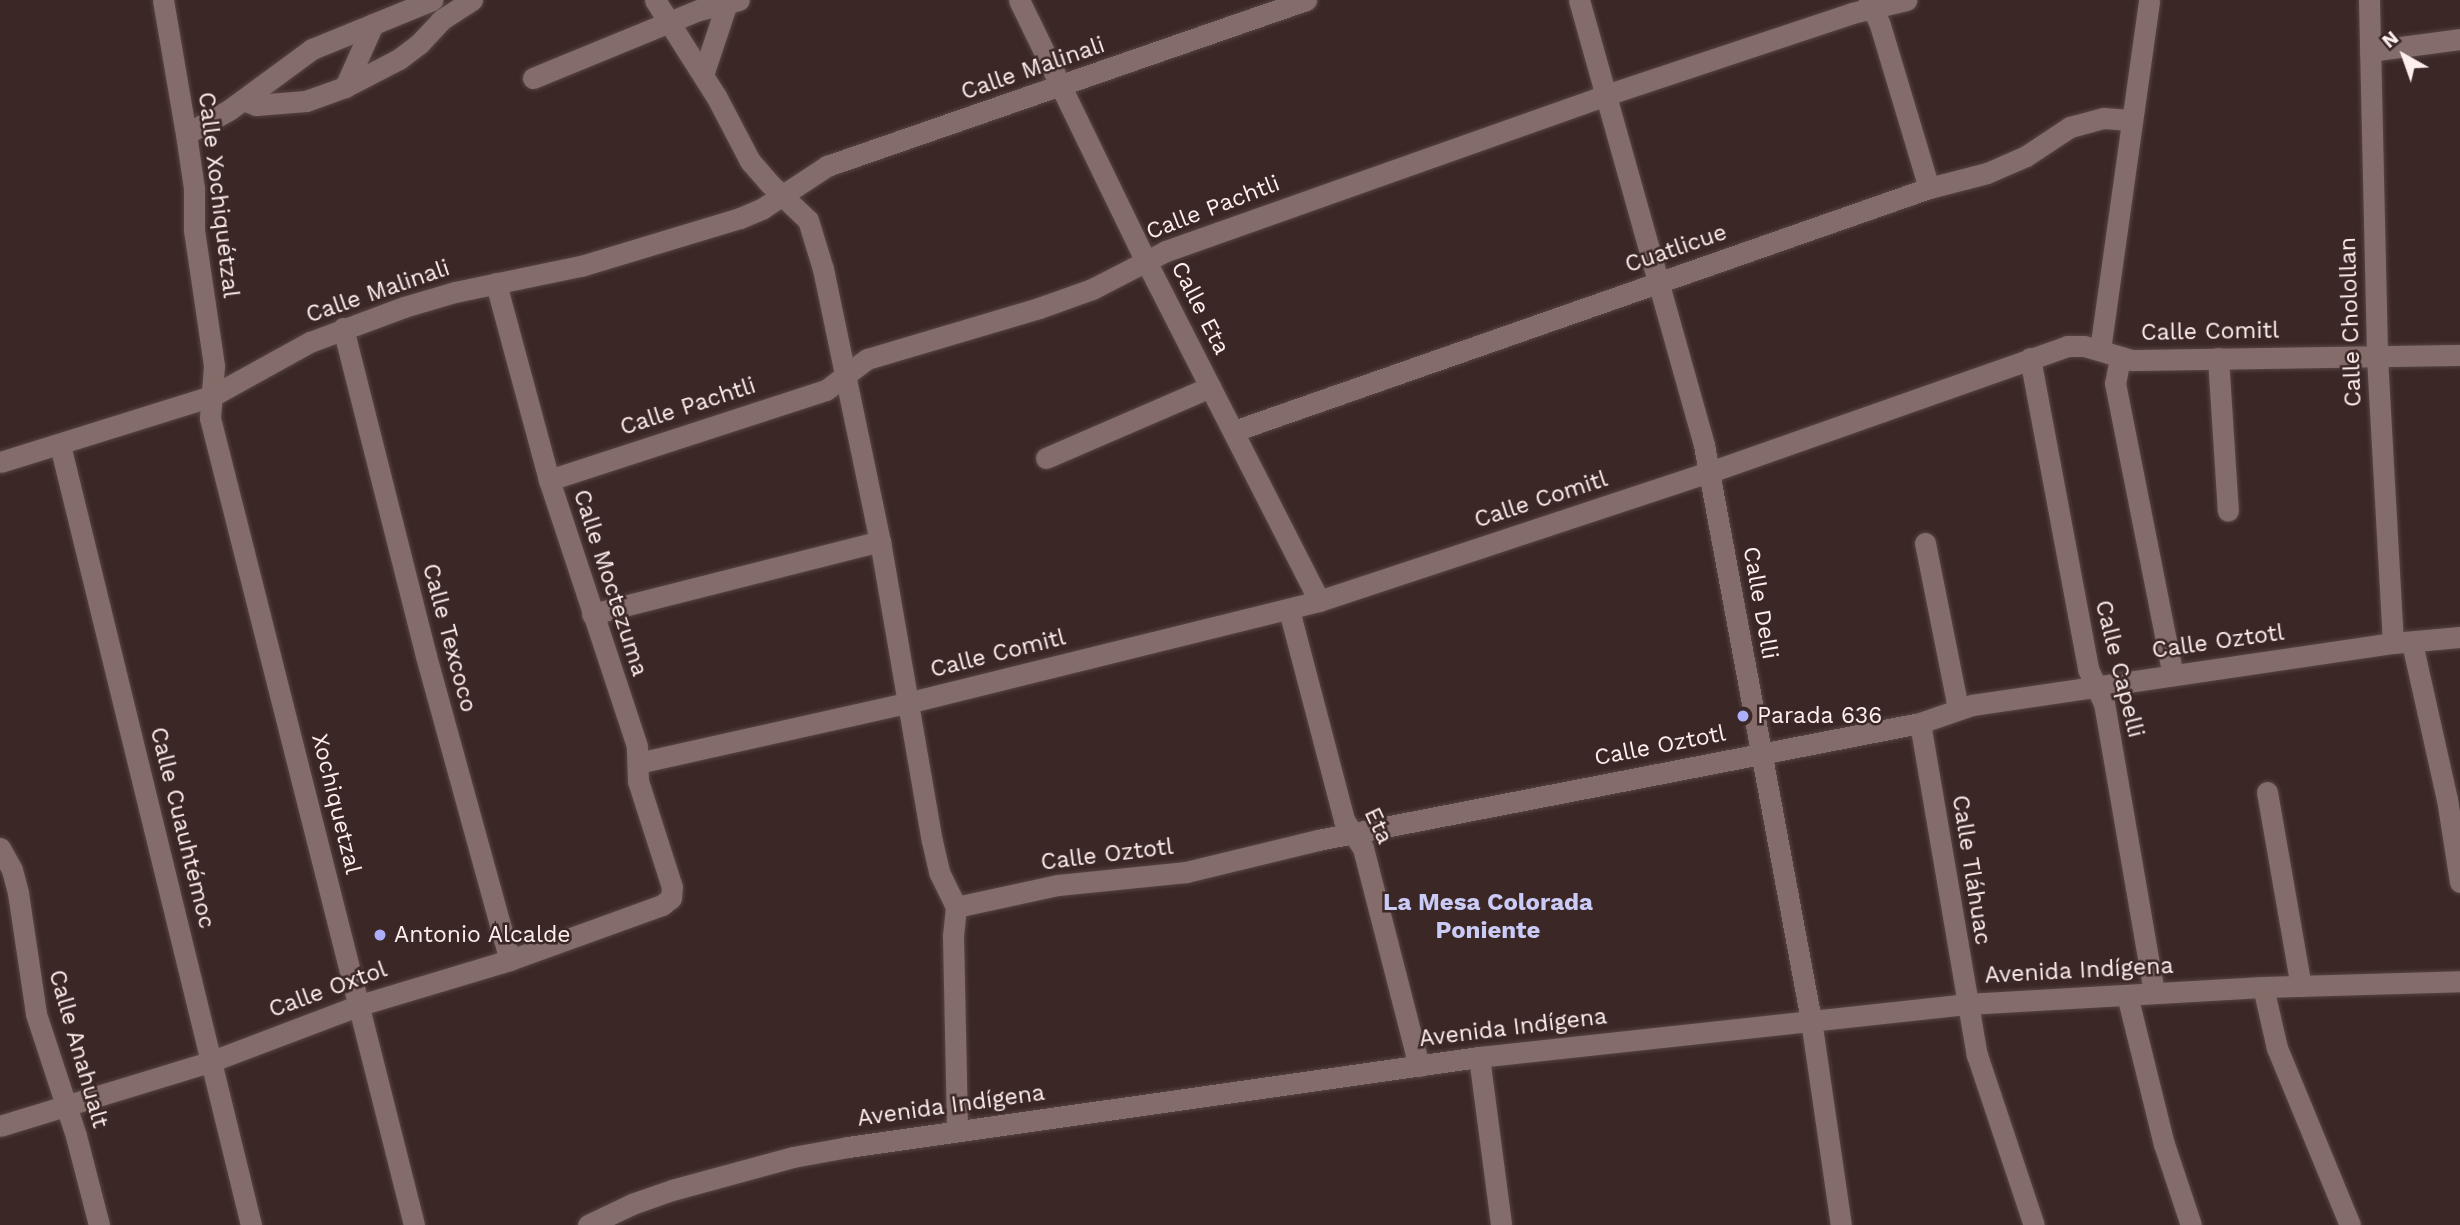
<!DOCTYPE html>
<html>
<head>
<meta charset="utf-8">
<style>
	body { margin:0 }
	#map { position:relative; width:2460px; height:1225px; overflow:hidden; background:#3b2725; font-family:"Work Sans",sans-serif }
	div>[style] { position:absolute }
	.roads { filter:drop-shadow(0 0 2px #564544) drop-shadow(0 0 2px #564544) }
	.minor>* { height:21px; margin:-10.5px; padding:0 10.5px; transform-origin:10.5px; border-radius:10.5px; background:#846c6a }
	.dots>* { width:19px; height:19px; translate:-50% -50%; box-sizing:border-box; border:4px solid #3b2725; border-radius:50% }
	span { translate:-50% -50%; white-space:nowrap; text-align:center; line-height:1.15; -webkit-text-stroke:5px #3b2725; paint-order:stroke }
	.street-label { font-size:23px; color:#fdefee }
	.poi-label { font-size:23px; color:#fdefee }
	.left { translate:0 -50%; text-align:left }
	.neighbourhood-label { font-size:24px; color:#caccf7; font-weight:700 }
	.north { position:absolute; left:2369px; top:21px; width:70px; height:70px; -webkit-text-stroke:5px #3b2725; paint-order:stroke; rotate:320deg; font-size:19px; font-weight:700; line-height:28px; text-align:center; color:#fdefee }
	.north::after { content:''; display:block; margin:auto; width:24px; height:32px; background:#fdefee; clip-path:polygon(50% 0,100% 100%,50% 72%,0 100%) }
</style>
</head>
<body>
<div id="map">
	<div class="roads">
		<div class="minor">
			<i style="left:163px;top:0;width:136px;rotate:80.3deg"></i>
			<i style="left:186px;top:134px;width:55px;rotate:81.6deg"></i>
			<i style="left:194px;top:188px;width:42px;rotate:90deg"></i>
			<i style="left:194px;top:230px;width:137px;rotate:81.6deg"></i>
			<i style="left:214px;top:366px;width:52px;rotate:94.4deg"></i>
			<i style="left:210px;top:418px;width:832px;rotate:75.81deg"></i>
			<i style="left:655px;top:0;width:114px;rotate:57.6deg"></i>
			<i style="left:716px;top:96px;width:73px;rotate:62.4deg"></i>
			<i style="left:750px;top:161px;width:30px;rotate:49deg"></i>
			<i style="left:770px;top:184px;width:52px;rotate:43.5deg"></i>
			<i style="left:808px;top:220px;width:51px;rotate:73deg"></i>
			<i style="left:823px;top:269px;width:278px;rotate:78.2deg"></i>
			<i style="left:880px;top:541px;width:304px;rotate:80.2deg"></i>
			<i style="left:932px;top:841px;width:32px;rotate:77deg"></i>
			<i style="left:939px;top:872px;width:39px;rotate:64deg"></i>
			<i style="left:956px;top:907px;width:29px;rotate:96deg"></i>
			<i style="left:953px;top:936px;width:194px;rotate:88.8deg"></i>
			<i style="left:1019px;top:0;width:290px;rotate:64.1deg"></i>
			<i style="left:1146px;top:261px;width:381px;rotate:63deg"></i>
			<i style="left:1579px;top:0;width:462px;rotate:74.3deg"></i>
			<i style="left:1704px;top:445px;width:585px;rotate:79.46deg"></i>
			<i style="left:1811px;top:1020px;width:207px;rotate:81.7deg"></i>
			<i style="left:1869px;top:0;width:27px;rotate:66deg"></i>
			<i style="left:1880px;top:25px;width:170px;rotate:73.3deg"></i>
			<i style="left:2369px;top:0;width:357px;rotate:88.7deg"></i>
			<i style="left:2377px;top:357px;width:286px;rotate:86.8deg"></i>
			<i style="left:2370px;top:51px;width:91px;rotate:-7.6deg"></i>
			<i style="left:703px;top:75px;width:76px;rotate:-71.6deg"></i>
			<i style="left:533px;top:78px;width:179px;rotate:-22.3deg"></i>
			<i style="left:699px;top:10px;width:41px;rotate:-14deg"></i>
			<i style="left:345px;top:87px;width:69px;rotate:-66deg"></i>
			<i style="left:243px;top:100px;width:14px;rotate:21deg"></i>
			<i style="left:256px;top:105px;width:50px;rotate:-4.6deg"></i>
			<i style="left:306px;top:101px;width:41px;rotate:-19.7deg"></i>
			<i style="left:345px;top:87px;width:61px;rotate:-27.4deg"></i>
			<i style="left:399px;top:59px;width:25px;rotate:-37deg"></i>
			<i style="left:419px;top:44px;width:33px;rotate:-47deg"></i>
			<i style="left:441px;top:20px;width:37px;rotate:-33deg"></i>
			<i style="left:186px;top:134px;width:49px;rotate:-29.2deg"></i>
			<i style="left:229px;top:110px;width:103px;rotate:-36.3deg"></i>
			<i style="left:312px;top:49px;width:130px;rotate:-22.2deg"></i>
			<i style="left:343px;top:328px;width:338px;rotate:75.8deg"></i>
			<i style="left:426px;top:656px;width:315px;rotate:74.6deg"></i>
			<i style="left:2100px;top:350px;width:353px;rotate:-82deg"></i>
			<i style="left:2030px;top:358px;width:316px;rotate:79.4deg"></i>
			<i style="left:2088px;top:669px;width:38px;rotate:65deg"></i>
			<i style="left:2104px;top:703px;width:294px;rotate:80.2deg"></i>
			<i style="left:2120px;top:358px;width:25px;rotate:101deg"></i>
			<i style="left:2115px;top:383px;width:298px;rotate:78.8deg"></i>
			<i style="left:2218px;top:358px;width:153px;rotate:86.3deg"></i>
			<i style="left:1234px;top:431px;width:736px;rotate:-19.27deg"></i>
			<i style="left:1929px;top:188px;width:60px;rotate:-14.5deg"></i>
			<i style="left:1987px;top:173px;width:43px;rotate:-23.6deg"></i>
			<i style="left:2026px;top:156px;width:53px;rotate:-33.4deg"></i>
			<i style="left:2070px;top:127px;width:34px;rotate:-15deg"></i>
			<i style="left:2103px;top:118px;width:28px;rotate:4deg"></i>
			<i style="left:60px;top:445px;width:803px;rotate:76.24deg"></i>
			<i style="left:1046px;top:458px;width:179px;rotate:-23.4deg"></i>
			<i style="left:0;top:462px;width:222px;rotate:-17.3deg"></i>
			<i style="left:212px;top:396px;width:112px;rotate:-28.9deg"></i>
			<i style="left:310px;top:342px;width:100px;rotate:-20.4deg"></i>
			<i style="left:404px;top:307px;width:53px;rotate:-16.4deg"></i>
			<i style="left:455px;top:292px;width:129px;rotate:-11.7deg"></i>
			<i style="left:581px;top:266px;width:166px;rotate:-16.8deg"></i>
			<i style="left:740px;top:218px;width:25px;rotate:-23deg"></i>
			<i style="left:763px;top:208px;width:77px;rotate:-33.3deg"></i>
			<i style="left:827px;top:166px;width:507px;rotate:-19.11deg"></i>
			<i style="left:549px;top:480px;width:291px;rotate:-18deg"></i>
			<i style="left:826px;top:390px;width:51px;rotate:-37.1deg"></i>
			<i style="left:867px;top:359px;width:179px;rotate:-16.5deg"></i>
			<i style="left:1039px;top:308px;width:56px;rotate:-19.7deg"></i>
			<i style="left:1092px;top:289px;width:83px;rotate:-27.2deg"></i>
			<i style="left:1166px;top:251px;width:467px;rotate:-19.5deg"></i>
			<i style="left:1606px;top:95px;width:259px;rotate:-18.4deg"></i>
			<i style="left:1852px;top:13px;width:56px;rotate:-13.5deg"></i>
			<i style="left:1925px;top:543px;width:168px;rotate:78.7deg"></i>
			<i style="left:1289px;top:610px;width:217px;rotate:75.3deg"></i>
			<i style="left:1344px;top:820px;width:34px;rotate:56deg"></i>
			<i style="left:1363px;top:848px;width:225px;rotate:75.6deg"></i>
			<i style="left:592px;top:614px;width:297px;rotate:-14.2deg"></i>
			<i style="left:2412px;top:643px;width:160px;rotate:77.4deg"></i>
			<i style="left:2447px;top:799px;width:84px;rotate:81.1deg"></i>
			<i style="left:1920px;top:723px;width:337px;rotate:80.3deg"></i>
			<i style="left:1977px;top:1055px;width:179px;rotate:71.5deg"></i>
			<i style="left:638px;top:763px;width:276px;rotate:-12.6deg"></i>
			<i style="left:907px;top:703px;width:424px;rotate:-13.9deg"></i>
			<i style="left:1319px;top:601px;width:412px;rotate:-18.3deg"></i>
			<i style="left:1710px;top:472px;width:379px;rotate:-19.4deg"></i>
			<i style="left:2067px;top:346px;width:17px"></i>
			<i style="left:2084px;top:346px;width:50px;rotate:16.3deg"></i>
			<i style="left:2132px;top:360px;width:328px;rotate:-0.9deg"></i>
			<i style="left:2267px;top:792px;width:197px;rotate:80.1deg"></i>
			<i style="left:0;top:848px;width:25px;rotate:61deg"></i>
			<i style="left:12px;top:870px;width:24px;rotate:75deg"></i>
			<i style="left:18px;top:893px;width:122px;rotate:81.5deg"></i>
			<i style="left:36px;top:1014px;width:128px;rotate:71.8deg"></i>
			<i style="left:76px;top:1136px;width:92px;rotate:75.5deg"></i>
			<i style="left:956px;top:907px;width:104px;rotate:-12.2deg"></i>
			<i style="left:1058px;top:885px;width:129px;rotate:-5.8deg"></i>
			<i style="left:1186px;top:872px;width:136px;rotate:-13.6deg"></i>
			<i style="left:1318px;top:840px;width:613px;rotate:-11deg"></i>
			<i style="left:1920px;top:723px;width:55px;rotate:-19.1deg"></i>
			<i style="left:1972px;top:705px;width:426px;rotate:-8.4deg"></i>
			<i style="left:2393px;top:643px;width:67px;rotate:-5.1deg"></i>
			<i style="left:2263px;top:987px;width:63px;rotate:77.1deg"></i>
			<i style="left:2277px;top:1048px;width:191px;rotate:67.6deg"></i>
			<i style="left:2127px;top:995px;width:154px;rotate:76.1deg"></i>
			<i style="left:2164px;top:1144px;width:85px;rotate:71.6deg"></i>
			<i style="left:1479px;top:1057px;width:169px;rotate:82.5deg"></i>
			<i style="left:0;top:1126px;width:222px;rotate:-17deg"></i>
			<i style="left:212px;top:1061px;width:158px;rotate:-20.7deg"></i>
			<i style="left:360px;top:1005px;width:157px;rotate:-16.7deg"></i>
			<i style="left:510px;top:960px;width:162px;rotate:-19.9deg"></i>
			<i style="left:662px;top:905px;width:11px;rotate:-38deg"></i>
			<i style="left:671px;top:898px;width:11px;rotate:-85deg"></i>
			<i style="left:672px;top:887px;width:111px;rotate:-107.8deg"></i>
			<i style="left:638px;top:781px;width:35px;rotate:-92deg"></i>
			<i style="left:637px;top:746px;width:280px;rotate:-108.3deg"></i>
			<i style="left:549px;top:480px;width:204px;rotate:-105.1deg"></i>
			<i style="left:588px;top:1225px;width:49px;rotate:-25.5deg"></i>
			<i style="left:632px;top:1204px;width:42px;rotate:-19.3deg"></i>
			<i style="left:672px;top:1190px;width:125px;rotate:-15.3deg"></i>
			<i style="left:793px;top:1157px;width:56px;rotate:-10.3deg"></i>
			<i style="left:848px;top:1147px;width:637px;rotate:-8.12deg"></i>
			<i style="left:1479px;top:1057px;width:491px;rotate:-6.2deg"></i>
			<i style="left:1967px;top:1004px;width:296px;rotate:-3.3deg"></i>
			<i style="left:2263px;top:987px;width:197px;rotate:-1.7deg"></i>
		</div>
	</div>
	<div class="dots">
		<i style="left:1743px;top:716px;background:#adaefb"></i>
		<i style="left:380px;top:935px;background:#adaefb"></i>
	</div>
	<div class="street-label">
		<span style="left:1033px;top:69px;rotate:-19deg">Calle Malinali</span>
		<span style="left:218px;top:195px;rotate:83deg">Calle Xochiquétzal</span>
		<span style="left:1213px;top:208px;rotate:-21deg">Calle Pachtli</span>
		<span style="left:1676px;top:249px;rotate:-19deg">Cuatlicue</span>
		<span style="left:378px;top:292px;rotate:-19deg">Calle Malinali</span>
		<span style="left:1200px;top:308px;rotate:63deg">Calle Eta</span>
		<span style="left:2351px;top:322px;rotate:-92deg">Calle Cholollan</span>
		<span style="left:2210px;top:332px;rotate:-1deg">Calle Comitl</span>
		<span style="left:688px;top:407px;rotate:-18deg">Calle Pachtli</span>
		<span style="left:1541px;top:500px;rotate:-18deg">Calle Comitl</span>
		<span style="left:610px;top:583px;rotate:72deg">Calle Moctezuma</span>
		<span style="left:1760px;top:603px;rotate:80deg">Calle Delli</span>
		<span style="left:449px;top:638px;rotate:75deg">Calle Texcoco</span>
		<span style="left:2218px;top:642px;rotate:-8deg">Calle Oztotl</span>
		<span style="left:998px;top:654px;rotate:-14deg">Calle Comitl</span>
		<span style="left:2119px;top:669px;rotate:76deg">Calle Capelli</span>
		<span style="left:1660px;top:746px;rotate:-11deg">Calle Oztotl</span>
		<span style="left:336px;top:804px;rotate:76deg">Xochiquetzal</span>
		<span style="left:1378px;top:826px;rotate:65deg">Eta</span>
		<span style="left:182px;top:828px;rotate:76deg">Calle Cuauhtémoc</span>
		<span style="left:1107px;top:855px;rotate:-7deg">Calle Oztotl</span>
		<span style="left:1971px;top:870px;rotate:81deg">Calle Tláhuac</span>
		<span style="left:2079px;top:971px;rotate:-3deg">Avenida Indígena</span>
		<span style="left:328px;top:990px;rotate:-20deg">Calle Oxtol</span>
		<span style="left:1513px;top:1028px;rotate:-7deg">Avenida Indígena</span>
		<span style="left:78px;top:1049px;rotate:74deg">Calle Anahualt</span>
		<span style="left:951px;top:1106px;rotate:-8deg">Avenida Indígena</span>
	</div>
	<div class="poi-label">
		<span class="left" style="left:1757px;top:716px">Parada 636</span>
		<span class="left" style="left:394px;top:935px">Antonio Alcalde</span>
	</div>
	<div class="neighbourhood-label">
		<span style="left:1488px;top:917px">La Mesa Colorada<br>Poniente</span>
	</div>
	<div class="north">N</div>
</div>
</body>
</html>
